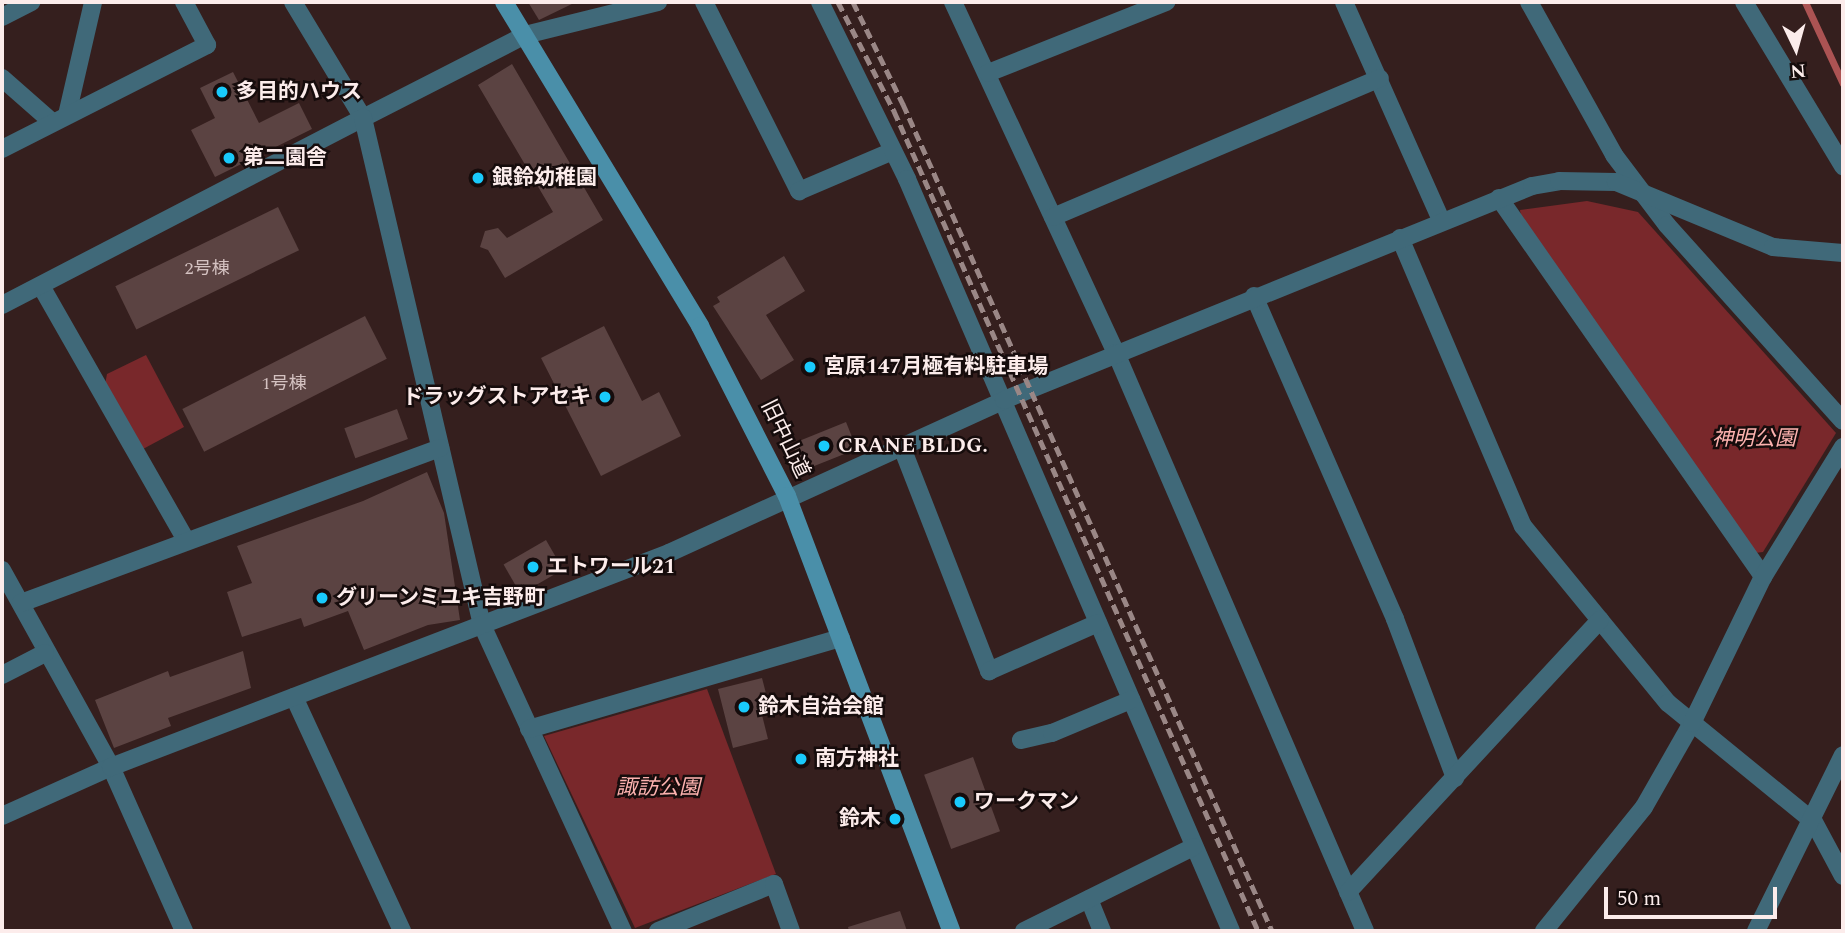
<!DOCTYPE html>
<html>
<head>
<meta charset="utf-8">
<style>
	body { margin:0 }
	#map { position:relative; width:1845px; height:933px; overflow:hidden; background:#351f1e; font-family:Spectral,"Noto Sans JP",serif }
	div>[style] { position:absolute }
	.green>* { inset:0; background:#79282b }
	.stream>* { height:7px; margin:-3.5px; padding:0 3.5px; transform-origin:3.5px; border-radius:3.5px; background:#ac5353 }
	.building>* { inset:0; background:#5b4342; transform-origin:0 0 }
	.minor>* { height:18px; margin:-9px; padding:0 9px; transform-origin:9px; border-radius:9px; background:#406979 }
	.tertiary>* { height:18px; margin:-9px; padding:0 9px; transform-origin:9px; border-radius:9px; background:#406979 }
	.secondary>* { height:18px; margin:-9px; padding:0 9px; transform-origin:9px; border-radius:9px; background:#4a8fa9 }
	.rail>* { height:5px; margin-top:-2.5px; transform-origin:0; background:repeating-linear-gradient(90deg,#9a8786 0 10px,transparent 0 15px) }
	.dots>* { width:19px; height:19px; translate:-50% -50%; box-sizing:border-box; border:4px solid #160c0c; border-radius:50% }
	span { translate:-50% -50%; white-space:nowrap; text-align:center; line-height:1.15; -webkit-text-stroke:5px #160c0c; paint-order:stroke }
	.number-label { font-size:18px; color:#d4c2c1 }
	.number-label span { -webkit-text-stroke-width:0 }
	.poi-label { font-size:21px; color:#fceceb; font-weight:700 }
	.left { translate:0 -50%; text-align:left }
	.right { translate:-100% -50%; text-align:right }
	.street-label { font-size:21px; color:#fceceb }
	.park-label { font-size:21px; color:#fdb2af; font-style:italic }
	.frame { position:absolute; inset:0; border:4px solid #fceceb; pointer-events:none }
	.north { position:absolute; left:1761px; top:14px; width:70px; height:70px; -webkit-text-stroke:5px #160c0c; paint-order:stroke; rotate:175deg; font-size:19px; font-weight:700; line-height:28px; text-align:center; color:#fceceb }
	.north::after { content:''; display:block; margin:auto; width:24px; height:32px; background:#fceceb; clip-path:polygon(50% 0,100% 100%,50% 72%,0 100%) }
	.scale { position:absolute; left:1604px; top:887px; width:173px; height:32px; box-sizing:border-box; border:4px solid #fceceb; border-top:0; padding-left:9px; font-size:21px; line-height:24px; white-space:nowrap; color:#fceceb; -webkit-text-stroke:5px #160c0c; paint-order:stroke }
</style>
</head>
<body>
<div id="map">
	<div class="green">
		<i style="clip-path:polygon(1587px 201px,1638px 212px,1836px 433px,1763px 552px,1755px 553px,1521px 217px,1520px 210px)"></i>
		<i style="clip-path:polygon(146px 355px,184px 427px,143px 449px,105px 385px,107px 374px)"></i>
		<i style="clip-path:polygon(707px 689px,776px 874px,635px 928px,544px 736px)"></i>
	</div>
	<div class="stream">
		<i style="left:1805px;top:2px;width:90px;rotate:65.1deg"></i>
	</div>
	<div class="building">
		<i style="clip-path:polygon(528px 2px,576px 2px,539px 20px)"></i>
		<i style="clip-path:polygon(512px 64px,603px 220px,505px 278px,488px 250px,480px 247px,485px 231px,498px 228px,507px 238px,553px 212px,478px 85px)"></i>
		<i style="clip-path:polygon(233px 72px,259px 123px,299px 103px,312px 129px,215px 177px,191px 130px,215px 118px,200px 88px)"></i>
		<i style="left:278px;top:207px;width:48px;height:181px;rotate:64deg"></i>
		<i style="clip-path:polygon(784px 256px,805px 291px,766px 315px,794px 360px,761px 380px,713px 306px,720px 302px,717px 297px)"></i>
		<i style="left:365px;top:316px;width:48px;height:205px;rotate:63deg"></i>
		<i style="clip-path:polygon(604px 326px,642px 401px,659px 392px,681px 436px,601px 476px,541px 358px)"></i>
		<i style="left:397px;top:409px;width:32px;height:56px;rotate:70deg"></i>
		<i style="left:846px;top:422px;width:29px;height:58px;rotate:68deg"></i>
		<i style="clip-path:polygon(427px 472px,444px 513px,460px 620px,428px 625px,364px 650px,348px 611px,304px 627px,301px 618px,242px 637px,227px 592px,252px 583px,237px 546px,363px 501px)"></i>
		<i style="left:546px;top:540px;width:34px;height:49px;rotate:60deg"></i>
		<i style="clip-path:polygon(243px 651px,251px 688px,168px 718px,171px 726px,114px 748px,95px 700px,168px 671px,170px 677px)"></i>
		<i style="clip-path:polygon(762px 678px,770px 709px,761px 711px,768px 739px,733px 748px,718px 689px)"></i>
		<i style="left:973px;top:757px;width:79px;height:52px;rotate:70deg"></i>
		<i style="clip-path:polygon(900px 911px,907px 931px,849px 931px,848px 927px)"></i>
	</div>
	<div class="minor">
		<i style="left:293px;top:2px;width:135px;rotate:58.9deg"></i>
		<i style="left:363px;top:118px;width:182px;rotate:-27.1deg"></i>
		<i style="left:525px;top:35px;width:137px;rotate:-13.9deg"></i>
		<i style="left:704px;top:2px;width:212px;rotate:63.3deg"></i>
		<i style="left:799px;top:191px;width:102px;rotate:-23.1deg"></i>
		<i style="left:820px;top:2px;width:197px;rotate:63.8deg"></i>
		<i style="left:907px;top:179px;width:819px;rotate:66.69deg"></i>
		<i style="left:953px;top:2px;width:387px;rotate:65.1deg"></i>
		<i style="left:1116px;top:353px;width:629px;rotate:66.69deg"></i>
		<i style="left:1344px;top:2px;width:239px;rotate:66deg"></i>
		<i style="left:1529px;top:2px;width:175px;rotate:60.9deg"></i>
		<i style="left:1614px;top:155px;width:88px;rotate:52.9deg"></i>
		<i style="left:1667px;top:225px;width:263px;rotate:48.1deg"></i>
		<i style="left:1744px;top:2px;width:192px;rotate:58.9deg"></i>
		<i style="left:2px;top:17px;width:33px;rotate:-27deg"></i>
		<i style="left:988px;top:73px;width:192px;rotate:-21.7deg"></i>
		<i style="left:2px;top:78px;width:67px;rotate:41.3deg"></i>
		<i style="left:67px;top:115px;width:116px;rotate:-77deg"></i>
		<i style="left:2px;top:149px;width:230px;rotate:-26.9deg"></i>
		<i style="left:207px;top:45px;width:49px;rotate:-118.1deg"></i>
		<i style="left:1499px;top:198px;width:462px;rotate:55.1deg"></i>
		<i style="left:1053px;top:217px;width:355px;rotate:-23deg"></i>
		<i style="left:1400px;top:238px;width:313px;rotate:66.9deg"></i>
		<i style="left:1523px;top:526px;width:229px;rotate:50.7deg"></i>
		<i style="left:1668px;top:703px;width:188px;rotate:39.2deg"></i>
		<i style="left:1814px;top:822px;width:61px;rotate:61.8deg"></i>
		<i style="left:41px;top:286px;width:292px;rotate:60.3deg"></i>
		<i style="left:1254px;top:296px;width:352px;rotate:66.4deg"></i>
		<i style="left:1395px;top:619px;width:170px;rotate:69.3deg"></i>
		<i style="left:2px;top:305px;width:407px;rotate:-27.4deg"></i>
		<i style="left:363px;top:118px;width:521px;rotate:76.79deg"></i>
		<i style="left:482px;top:625px;width:337px;rotate:65.3deg"></i>
		<i style="left:901px;top:445px;width:243px;rotate:68.7deg"></i>
		<i style="left:989px;top:671px;width:119px;rotate:-23.8deg"></i>
		<i style="left:2px;top:570px;width:225px;rotate:61deg"></i>
		<i style="left:111px;top:767px;width:180px;rotate:66deg"></i>
		<i style="left:21px;top:603px;width:447px;rotate:-20.3deg"></i>
		<i style="left:2px;top:675px;width:48px;rotate:-27.1deg"></i>
		<i style="left:294px;top:697px;width:258px;rotate:65.2deg"></i>
		<i style="left:529px;top:729px;width:325px;rotate:-16.3deg"></i>
		<i style="left:1021px;top:740px;width:32px;rotate:-13deg"></i>
		<i style="left:1052px;top:733px;width:86px;rotate:-22.7deg"></i>
		<i style="left:1348px;top:892px;width:371px;rotate:-47.2deg"></i>
		<i style="left:1089px;top:899px;width:35px;rotate:68deg"></i>
		<i style="left:658px;top:931px;width:125px;rotate:-22.1deg"></i>
		<i style="left:774px;top:884px;width:50px;rotate:70.1deg"></i>
		<i style="left:1544px;top:931px;width:159px;rotate:-51.1deg"></i>
		<i style="left:1644px;top:807px;width:97px;rotate:-60.3deg"></i>
		<i style="left:1692px;top:723px;width:162px;rotate:-64.1deg"></i>
		<i style="left:1763px;top:577px;width:153px;rotate:-58.4deg"></i>
		<i style="left:1756px;top:931px;width:196px;rotate:-63.7deg"></i>
	</div>
	<div class="tertiary">
		<i style="left:2px;top:816px;width:120px;rotate:-24.2deg"></i>
		<i style="left:111px;top:767px;width:598px;rotate:-20.98deg"></i>
		<i style="left:669px;top:553px;width:368px;rotate:-24.5deg"></i>
		<i style="left:1004px;top:400px;width:570px;rotate:-22.06deg"></i>
		<i style="left:1532px;top:186px;width:27px;rotate:-10deg"></i>
		<i style="left:1559px;top:181px;width:57px;rotate:1deg"></i>
		<i style="left:1616px;top:182px;width:170px;rotate:22.5deg"></i>
		<i style="left:1773px;top:247px;width:70px;rotate:4.9deg"></i>
		<i style="left:1024px;top:931px;width:189px;rotate:-26.4deg"></i>
	</div>
	<div class="secondary">
		<i style="left:504px;top:2px;width:379px;rotate:58.8deg"></i>
		<i style="left:700px;top:326px;width:191px;rotate:62.9deg"></i>
		<i style="left:787px;top:496px;width:465px;rotate:69.3deg"></i>
	</div>
	<div class="rail">
		<i style="left:838px;top:2px;width:123px;rotate:62.8deg"></i>
		<i style="left:894px;top:111px;width:897px;rotate:66.06deg"></i>
		<i style="left:853px;top:2px;width:114px;rotate:63.9deg"></i>
		<i style="left:903px;top:104px;width:906px;rotate:65.95deg"></i>
	</div>
	<div class="dots">
		<i style="left:222px;top:92px;background:#19cafc"></i>
		<i style="left:229px;top:158px;background:#19cafc"></i>
		<i style="left:478px;top:178px;background:#19cafc"></i>
		<i style="left:810px;top:367px;background:#19cafc"></i>
		<i style="left:605px;top:397px;background:#19cafc"></i>
		<i style="left:824px;top:446px;background:#19cafc"></i>
		<i style="left:533px;top:567px;background:#19cafc"></i>
		<i style="left:322px;top:598px;background:#19cafc"></i>
		<i style="left:744px;top:707px;background:#19cafc"></i>
		<i style="left:801px;top:759px;background:#19cafc"></i>
		<i style="left:960px;top:802px;background:#19cafc"></i>
		<i style="left:895px;top:819px;background:#19cafc"></i>
	</div>
	<div class="number-label">
		<span style="left:207px;top:269px">2号棟</span>
		<span style="left:284px;top:384px">1号棟</span>
	</div>
	<div class="poi-label">
		<span class="left" style="left:236px;top:92px">多目的ハウス</span>
		<span class="left" style="left:243px;top:158px">第二園舎</span>
		<span class="left" style="left:492px;top:178px">銀鈴幼稚園</span>
		<span class="left" style="left:824px;top:367px">宮原147月極有料駐車場</span>
		<span class="right" style="left:591px;top:397px">ドラッグストアセキ</span>
		<span class="left" style="left:838px;top:446px">CRANE BLDG.</span>
		<span class="left" style="left:547px;top:567px">エトワール21</span>
		<span class="left" style="left:336px;top:598px">グリーンミユキ吉野町</span>
		<span class="left" style="left:758px;top:707px">鈴木自治会館</span>
		<span class="left" style="left:815px;top:759px">南方神社</span>
		<span class="left" style="left:974px;top:802px">ワークマン</span>
		<span class="right" style="left:881px;top:819px">鈴木</span>
	</div>
	<div class="street-label">
		<span style="left:785px;top:439px;rotate:64deg">旧中山道</span>
	</div>
	<div class="park-label">
		<span style="left:1754px;top:439px">神明公園</span>
		<span style="left:658px;top:788px">諏訪公園</span>
	</div>
	<div class="frame"></div>
	<div class="north">N</div>
	<div class="scale">50 m</div>
</div>
</body>
</html>
